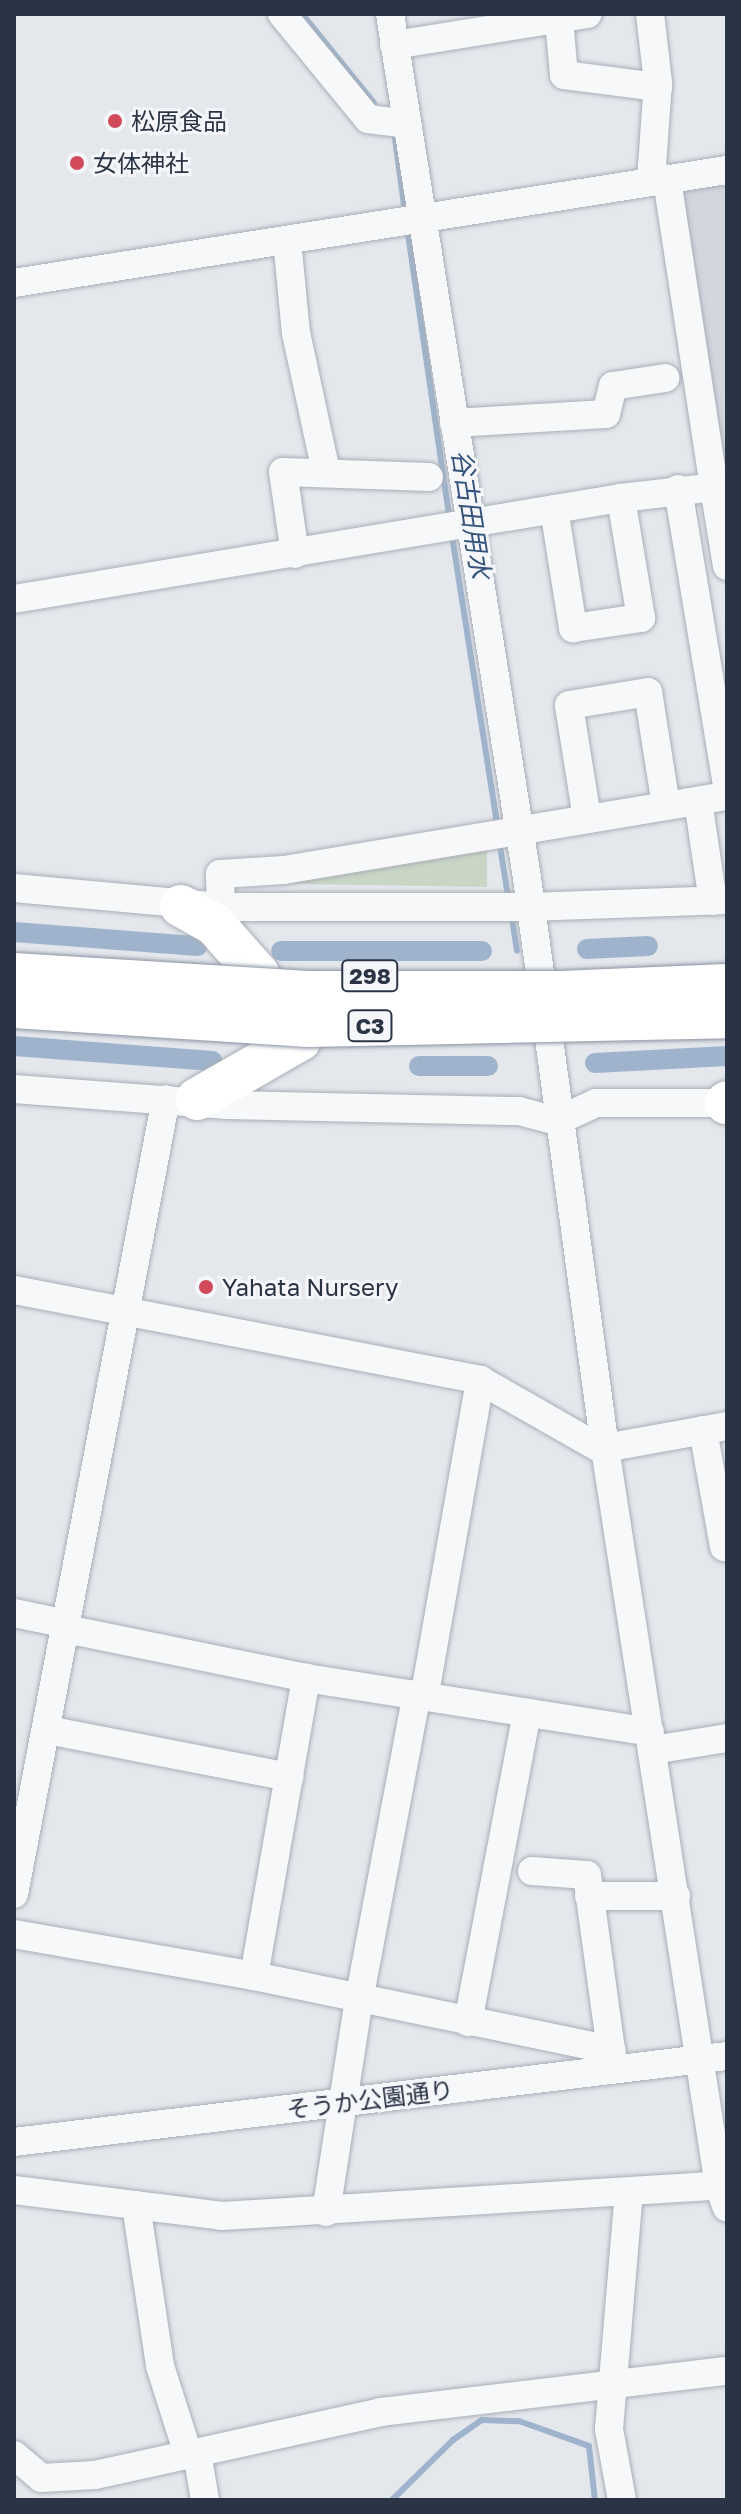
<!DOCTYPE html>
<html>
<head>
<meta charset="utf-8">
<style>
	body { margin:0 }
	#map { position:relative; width:741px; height:2514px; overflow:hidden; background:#e4e7ec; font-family:"Golos Text","Noto Sans JP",sans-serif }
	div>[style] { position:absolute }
	.built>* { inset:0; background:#d2d6de }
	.green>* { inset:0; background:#c9d6c5 }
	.stream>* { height:6px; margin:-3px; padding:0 3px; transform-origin:3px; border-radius:3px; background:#9fb4cc }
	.canal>* { height:20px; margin:-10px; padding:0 10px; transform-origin:10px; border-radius:10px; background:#9fb4cc }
	.roads { filter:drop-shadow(0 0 2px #a9aeb7) drop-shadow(0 0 2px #a9aeb7) }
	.minor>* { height:28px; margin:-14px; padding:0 14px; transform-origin:14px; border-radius:14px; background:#f7f8fa }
	.highway>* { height:42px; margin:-21px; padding:0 21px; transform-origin:21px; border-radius:21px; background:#fff }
	.bridges { filter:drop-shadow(0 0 2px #8b94a3) drop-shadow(0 0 2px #8b94a3) }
	.highway-bridge>* { height:42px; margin:-21px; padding:0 21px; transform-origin:21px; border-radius:21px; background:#fff }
	.dots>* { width:22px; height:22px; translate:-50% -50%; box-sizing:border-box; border:4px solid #f4f6f9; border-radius:50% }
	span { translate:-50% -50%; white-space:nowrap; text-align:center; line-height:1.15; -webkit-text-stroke:6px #f4f6f9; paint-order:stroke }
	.shield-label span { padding:2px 6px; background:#f4f6f9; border:2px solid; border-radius:6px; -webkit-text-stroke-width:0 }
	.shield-label { font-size:22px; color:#2b3445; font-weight:700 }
	.poi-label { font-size:24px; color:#2b3445 }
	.left { translate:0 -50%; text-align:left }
	.street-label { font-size:24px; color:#2b3445 }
	.water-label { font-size:26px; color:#34527a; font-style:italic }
	.frame { position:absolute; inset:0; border:16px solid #2b3445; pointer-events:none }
</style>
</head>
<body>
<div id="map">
	<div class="built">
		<i style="clip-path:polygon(727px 181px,727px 473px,683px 192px)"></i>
	</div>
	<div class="green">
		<i style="clip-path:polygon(487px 847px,487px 887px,236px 883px)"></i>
	</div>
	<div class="stream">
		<i style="left:302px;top:14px;width:114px;rotate:51deg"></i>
		<i style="left:395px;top:138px;width:75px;rotate:82.3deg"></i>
		<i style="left:407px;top:227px;width:297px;rotate:81.7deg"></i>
		<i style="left:452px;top:536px;width:292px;rotate:81.1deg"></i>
		<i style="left:499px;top:840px;width:57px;rotate:80.9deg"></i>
		<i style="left:512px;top:919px;width:32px;rotate:81deg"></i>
		<i style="left:392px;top:2500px;width:86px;rotate:-44.5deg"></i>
		<i style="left:453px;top:2440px;width:35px;rotate:-35deg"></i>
		<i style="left:482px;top:2420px;width:37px;rotate:2deg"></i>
		<i style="left:519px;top:2421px;width:74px;rotate:19.7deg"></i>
		<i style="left:589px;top:2446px;width:54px;rotate:83.7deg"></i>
	</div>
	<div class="canal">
		<i style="left:14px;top:932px;width:184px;rotate:4.4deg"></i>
		<i style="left:587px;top:949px;width:61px;rotate:-2.8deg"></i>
		<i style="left:281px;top:951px;width:201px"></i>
		<i style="left:14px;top:1046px;width:199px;rotate:4.3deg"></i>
		<i style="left:595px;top:1063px;width:132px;rotate:-3deg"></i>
		<i style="left:419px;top:1066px;width:69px"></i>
	</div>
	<div class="roads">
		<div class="minor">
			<i style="left:282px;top:14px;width:136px;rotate:50.7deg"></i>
			<i style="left:368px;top:119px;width:39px;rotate:7deg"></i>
			<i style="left:390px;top:14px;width:875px;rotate:80.99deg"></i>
			<i style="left:527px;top:878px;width:575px;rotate:82.21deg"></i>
			<i style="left:605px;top:1448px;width:747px;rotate:81.22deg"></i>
			<i style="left:719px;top:2186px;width:23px;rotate:70deg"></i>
			<i style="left:650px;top:14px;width:68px;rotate:83.3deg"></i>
			<i style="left:658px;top:82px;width:98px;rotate:94.1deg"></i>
			<i style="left:559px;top:20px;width:55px;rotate:84.8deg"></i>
			<i style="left:564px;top:75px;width:95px;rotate:7.3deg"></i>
			<i style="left:394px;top:45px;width:196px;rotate:-9.1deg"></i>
			<i style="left:287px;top:240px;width:93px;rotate:84.5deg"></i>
			<i style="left:296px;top:333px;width:142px;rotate:77.8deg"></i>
			<i style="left:14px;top:283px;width:722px;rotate:-9.01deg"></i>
			<i style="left:454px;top:423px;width:152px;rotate:-3.4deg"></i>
			<i style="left:606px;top:414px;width:29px;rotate:-76deg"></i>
			<i style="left:613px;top:386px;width:53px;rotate:-8.7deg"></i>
			<i style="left:714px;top:487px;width:80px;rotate:80.7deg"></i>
			<i style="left:678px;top:489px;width:300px;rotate:80.6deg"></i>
			<i style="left:554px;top:509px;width:121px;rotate:80.9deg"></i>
			<i style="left:573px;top:628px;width:69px;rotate:-8.4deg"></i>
			<i style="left:641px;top:618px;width:122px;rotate:-99.5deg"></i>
			<i style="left:295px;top:554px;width:83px;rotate:-98.3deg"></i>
			<i style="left:283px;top:472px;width:146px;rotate:2deg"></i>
			<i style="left:14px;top:599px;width:615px;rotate:-9.45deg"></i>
			<i style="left:621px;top:498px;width:94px;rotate:-6.7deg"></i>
			<i style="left:714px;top:487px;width:312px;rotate:-98.7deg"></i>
			<i style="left:698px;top:801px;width:101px;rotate:81.5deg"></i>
			<i style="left:587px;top:818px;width:114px;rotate:-99.1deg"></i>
			<i style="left:569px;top:705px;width:80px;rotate:-9.3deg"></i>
			<i style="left:648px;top:692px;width:115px;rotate:81deg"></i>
			<i style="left:14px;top:888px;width:208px;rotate:5.2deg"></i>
			<i style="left:221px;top:907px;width:307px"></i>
			<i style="left:528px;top:907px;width:199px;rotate:-2deg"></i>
			<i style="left:221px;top:907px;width:33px;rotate:-92deg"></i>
			<i style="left:220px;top:874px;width:64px;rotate:-3.6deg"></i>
			<i style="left:284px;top:870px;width:449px;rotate:-9.5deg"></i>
			<i style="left:14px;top:1089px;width:214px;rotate:4.3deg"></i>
			<i style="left:227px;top:1105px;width:292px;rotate:1.2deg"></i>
			<i style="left:519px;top:1111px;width:39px;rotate:15deg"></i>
			<i style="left:557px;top:1121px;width:43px;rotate:-24.8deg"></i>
			<i style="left:596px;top:1103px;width:131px"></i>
			<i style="left:14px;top:1290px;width:475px;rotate:10.9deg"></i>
			<i style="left:480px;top:1380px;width:145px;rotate:29.7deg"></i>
			<i style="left:703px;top:1430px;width:119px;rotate:79.8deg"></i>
			<i style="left:605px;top:1448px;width:124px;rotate:-10.2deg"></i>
			<i style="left:14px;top:1613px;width:54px;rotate:11.7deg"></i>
			<i style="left:66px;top:1629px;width:245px;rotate:11.5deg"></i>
			<i style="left:306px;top:1678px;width:348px;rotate:8.9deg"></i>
			<i style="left:425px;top:1693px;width:318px;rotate:-80deg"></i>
			<i style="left:47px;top:1730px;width:247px;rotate:11deg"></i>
			<i style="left:653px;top:1750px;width:75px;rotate:-9.2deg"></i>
			<i style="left:532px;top:1871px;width:55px;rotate:4.2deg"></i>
			<i style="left:587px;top:1875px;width:177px;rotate:82.2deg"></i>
			<i style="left:14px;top:1894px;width:809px;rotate:-79.18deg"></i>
			<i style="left:589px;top:1896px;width:87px"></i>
			<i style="left:14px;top:1934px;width:244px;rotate:9.9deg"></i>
			<i style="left:254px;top:1976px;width:365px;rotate:11.7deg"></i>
			<i style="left:611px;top:2050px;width:18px;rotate:81deg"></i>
			<i style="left:254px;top:1976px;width:303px;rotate:-80.1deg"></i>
			<i style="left:468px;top:2022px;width:315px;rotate:-79.2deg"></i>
			<i style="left:14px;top:2142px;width:718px;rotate:-6.88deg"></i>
			<i style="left:14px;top:2190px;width:210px;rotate:7.1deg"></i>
			<i style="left:222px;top:2216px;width:498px;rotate:-3.5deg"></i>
			<i style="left:136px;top:2205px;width:163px;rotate:81.5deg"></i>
			<i style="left:160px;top:2366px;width:92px;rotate:72.3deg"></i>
			<i style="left:326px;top:2212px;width:215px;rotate:-81.2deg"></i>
			<i style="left:359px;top:2000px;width:312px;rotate:-79.3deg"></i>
			<i style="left:197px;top:2453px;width:48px;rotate:80.3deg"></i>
			<i style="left:14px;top:2455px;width:35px;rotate:40deg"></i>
			<i style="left:41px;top:2478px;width:54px;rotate:-3.2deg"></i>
			<i style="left:95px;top:2475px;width:293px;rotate:-12.4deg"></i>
			<i style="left:381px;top:2412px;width:348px;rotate:-6.8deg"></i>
			<i style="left:622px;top:2500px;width:72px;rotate:-100.4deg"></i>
			<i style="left:609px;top:2429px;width:238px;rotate:-85.2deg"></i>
		</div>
		<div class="highway">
			<i style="left:181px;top:906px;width:38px;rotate:29deg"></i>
			<i style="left:214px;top:924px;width:68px;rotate:48.6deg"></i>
			<i style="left:197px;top:1099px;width:119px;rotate:-29.8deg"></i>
			<i style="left:726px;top:1103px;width:1px;rotate:-45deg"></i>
		</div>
	</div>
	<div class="bridges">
		<div class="highway-bridge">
			<i style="left:14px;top:974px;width:294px;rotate:3.5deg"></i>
			<i style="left:307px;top:992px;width:254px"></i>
			<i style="left:561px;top:992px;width:166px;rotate:-2.4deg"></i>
			<i style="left:14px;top:1007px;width:295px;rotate:3.7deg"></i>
			<i style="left:308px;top:1026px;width:419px;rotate:-1.2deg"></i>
		</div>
	</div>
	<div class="dots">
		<i style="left:115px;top:121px;background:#d1495b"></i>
		<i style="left:77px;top:163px;background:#d1495b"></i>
		<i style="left:206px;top:1287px;background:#d1495b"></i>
	</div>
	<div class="shield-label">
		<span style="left:370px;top:976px">298</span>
		<span style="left:370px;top:1026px">C3</span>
	</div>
	<div class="poi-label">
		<span class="left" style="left:131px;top:121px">松原食品</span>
		<span class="left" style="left:93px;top:163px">女体神社</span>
		<span class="left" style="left:222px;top:1287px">Yahata Nursery</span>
	</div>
	<div class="street-label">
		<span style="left:370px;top:2099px;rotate:-7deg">そうか公園通り</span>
	</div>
	<div class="water-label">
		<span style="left:471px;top:514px;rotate:81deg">谷古田用水</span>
	</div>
	<div class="frame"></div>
</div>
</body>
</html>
